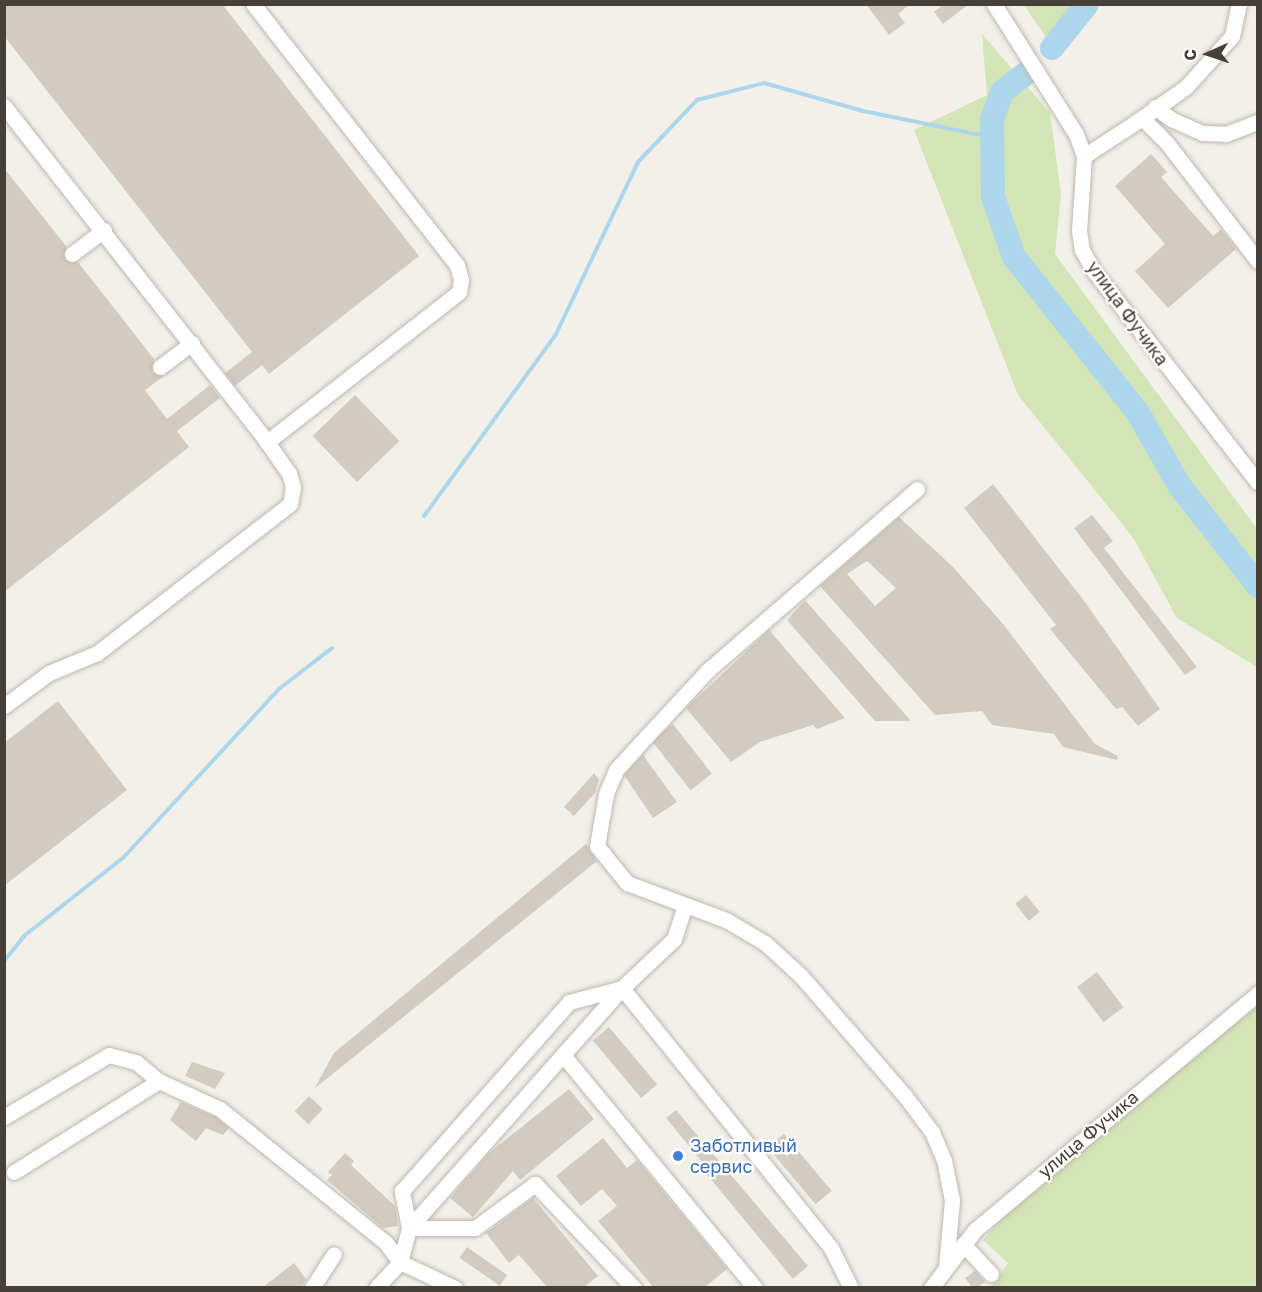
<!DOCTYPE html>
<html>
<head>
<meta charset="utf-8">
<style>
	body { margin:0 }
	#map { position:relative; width:1262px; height:1292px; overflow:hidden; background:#f3f0ea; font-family:"Golos Text",sans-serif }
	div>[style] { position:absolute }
	.green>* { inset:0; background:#d3e4b6 }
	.stream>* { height:4px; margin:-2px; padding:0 2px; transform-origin:2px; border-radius:2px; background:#acd6eb }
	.river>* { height:24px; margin:-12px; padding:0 12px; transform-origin:12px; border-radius:12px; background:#acd6eb }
	.building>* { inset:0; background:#d4cbc0; transform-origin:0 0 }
	.roads { filter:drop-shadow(0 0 2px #beb7ad) drop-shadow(0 0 2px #beb7ad) }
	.minor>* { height:15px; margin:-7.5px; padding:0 7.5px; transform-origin:7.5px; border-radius:7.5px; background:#fff }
	.dots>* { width:16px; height:16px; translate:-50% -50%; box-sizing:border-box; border:3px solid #fff; border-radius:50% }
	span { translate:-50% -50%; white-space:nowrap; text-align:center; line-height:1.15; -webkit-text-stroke:4.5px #fff; paint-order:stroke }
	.street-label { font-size:18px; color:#474038 }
	.shop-label { font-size:18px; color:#366cbe }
	.left { translate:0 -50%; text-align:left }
	.frame { position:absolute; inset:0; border:6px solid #474038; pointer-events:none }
	.north { position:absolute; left:1178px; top:24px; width:60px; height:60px; -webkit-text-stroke:4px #fff; paint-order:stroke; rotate:267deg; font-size:16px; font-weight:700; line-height:24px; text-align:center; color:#474038 }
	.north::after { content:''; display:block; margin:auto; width:21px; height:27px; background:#474038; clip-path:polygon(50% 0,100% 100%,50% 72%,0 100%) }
</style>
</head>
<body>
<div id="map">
	<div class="green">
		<i style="clip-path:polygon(1023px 4px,1081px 4px,1081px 5px,1048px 40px)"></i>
		<i style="clip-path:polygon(982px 34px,1050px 113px,1061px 194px,1055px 254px,1257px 529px,1257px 667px,1177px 618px,1132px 536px,1018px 395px,914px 130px,987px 95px)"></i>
		<i style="clip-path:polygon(1257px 1002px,1257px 1287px,991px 1287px,1008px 1263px,983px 1240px,1029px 1186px)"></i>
	</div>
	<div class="stream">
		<i style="left:424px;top:516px;width:225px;rotate:-54deg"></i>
		<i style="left:556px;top:334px;width:191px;rotate:-64.5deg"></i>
		<i style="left:638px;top:162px;width:86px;rotate:-46.4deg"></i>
		<i style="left:697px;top:100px;width:69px;rotate:-14.2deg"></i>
		<i style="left:764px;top:83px;width:103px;rotate:15.8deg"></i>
		<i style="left:863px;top:111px;width:131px;rotate:11.5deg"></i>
		<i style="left:4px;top:961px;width:32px;rotate:-51deg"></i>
		<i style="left:24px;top:936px;width:127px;rotate:-38.3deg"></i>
		<i style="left:124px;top:857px;width:229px;rotate:-47.3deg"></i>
		<i style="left:279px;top:689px;width:67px;rotate:-37.7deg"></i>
	</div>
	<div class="river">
		<i style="left:1052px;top:48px;width:56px;rotate:-51.5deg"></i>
		<i style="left:1025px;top:74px;width:29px;rotate:142deg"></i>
		<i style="left:1002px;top:92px;width:29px;rotate:110deg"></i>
		<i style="left:992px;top:119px;width:78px;rotate:89.3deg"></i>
		<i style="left:993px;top:197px;width:64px;rotate:70.7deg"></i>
		<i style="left:1014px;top:257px;width:199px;rotate:51.5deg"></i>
		<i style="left:1138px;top:413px;width:83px;rotate:60.3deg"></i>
		<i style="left:1179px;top:485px;width:128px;rotate:52deg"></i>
	</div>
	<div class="building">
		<i style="clip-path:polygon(4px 4px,222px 4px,419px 256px,269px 374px,262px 365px,235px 386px,225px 373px,252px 352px,4px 36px)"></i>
		<i style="clip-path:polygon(866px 4px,910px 4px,898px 14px,905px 23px,889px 35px)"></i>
		<i style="clip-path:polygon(944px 4px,969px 4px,943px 24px,934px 12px)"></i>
		<i style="clip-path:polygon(1151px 154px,1167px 172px,1161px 177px,1213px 236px,1221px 229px,1236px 249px,1168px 308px,1135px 271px,1165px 244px,1115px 186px)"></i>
		<i style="clip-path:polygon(4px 168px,66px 246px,65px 260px,78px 262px,154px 359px,152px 372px,164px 376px,145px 390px,167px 419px,210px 385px,220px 398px,177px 431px,189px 447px,4px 592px)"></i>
		<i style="left:355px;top:395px;width:64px;height:59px;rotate:46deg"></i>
		<i style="clip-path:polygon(993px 484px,1085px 602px,1160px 709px,1138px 726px,1122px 707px,1116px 709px,1050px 629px,1056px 625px,964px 508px)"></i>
		<i style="clip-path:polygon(1092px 515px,1113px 541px,1104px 548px,1197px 667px,1185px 675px,1074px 528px)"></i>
		<i style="clip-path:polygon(evenodd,899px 517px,953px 567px,1003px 624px,1095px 744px,1118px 756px,1117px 760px,1063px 747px,1054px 734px,992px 725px,982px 711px,935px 715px,820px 586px,899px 517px,867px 561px,896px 588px,875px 606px,847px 574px,867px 561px)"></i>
		<i style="clip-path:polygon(805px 600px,911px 721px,875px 721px,787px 620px)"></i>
		<i style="clip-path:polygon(769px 630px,845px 718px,817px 729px,813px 725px,760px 742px,731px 762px,686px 708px)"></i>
		<i style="clip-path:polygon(58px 701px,127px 790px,4px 886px,4px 743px)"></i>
		<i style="left:673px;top:724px;width:63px;height:27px;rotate:52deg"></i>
		<i style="clip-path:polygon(643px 755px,677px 802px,653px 818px,624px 775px)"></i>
		<i style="clip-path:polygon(594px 773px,599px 780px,595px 793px,574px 816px,564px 807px)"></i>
		<i style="clip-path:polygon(586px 844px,597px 861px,314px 1089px,334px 1053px)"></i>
		<i style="left:1026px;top:895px;width:22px;height:14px;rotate:51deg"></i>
		<i style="left:1097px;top:972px;width:44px;height:25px;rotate:53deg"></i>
		<i style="left:609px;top:1027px;width:75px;height:21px;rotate:50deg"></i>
		<i style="clip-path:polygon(192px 1062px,225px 1073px,215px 1089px,185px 1076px)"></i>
		<i style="clip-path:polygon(569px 1089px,594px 1119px,520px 1180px,513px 1171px,473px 1217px,450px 1198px,489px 1153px)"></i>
		<i style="left:309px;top:1096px;width:19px;height:21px;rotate:43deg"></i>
		<i style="clip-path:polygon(181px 1102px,215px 1117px,229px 1128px,223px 1135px,206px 1128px,196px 1141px,170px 1120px)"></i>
		<i style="clip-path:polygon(676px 1110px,808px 1266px,793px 1279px,700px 1166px,703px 1163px,666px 1118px)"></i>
		<i style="left:784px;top:1134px;width:74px;height:21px;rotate:50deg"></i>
		<i style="clip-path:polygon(603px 1138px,627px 1168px,637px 1160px,727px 1269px,705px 1287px,653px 1287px,598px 1221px,617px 1206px,602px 1189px,581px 1206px,556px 1176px)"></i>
		<i style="clip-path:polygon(345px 1153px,354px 1161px,351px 1165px,395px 1206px,398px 1226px,383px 1228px,327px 1180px,332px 1175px,328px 1172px)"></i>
		<i style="clip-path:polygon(533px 1198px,598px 1276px,584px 1287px,546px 1286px,519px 1255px,509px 1263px,486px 1233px)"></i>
		<i style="left:467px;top:1247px;width:49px;height:13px;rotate:35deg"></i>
		<i style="clip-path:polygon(294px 1263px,306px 1279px,302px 1287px,263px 1287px)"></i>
		<i style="clip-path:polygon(975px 1271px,985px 1282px,977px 1287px,972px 1287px,965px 1278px)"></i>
	</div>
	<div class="roads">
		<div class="minor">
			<i style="left:253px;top:4px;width:331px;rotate:52deg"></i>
			<i style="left:457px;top:265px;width:16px;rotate:75deg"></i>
			<i style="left:461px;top:280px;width:12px;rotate:99deg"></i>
			<i style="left:459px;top:292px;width:244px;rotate:142deg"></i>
			<i style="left:994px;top:4px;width:154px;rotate:57.8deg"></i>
			<i style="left:1076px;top:134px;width:23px;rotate:70deg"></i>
			<i style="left:1084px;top:156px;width:75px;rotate:93.8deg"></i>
			<i style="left:1079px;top:231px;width:19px;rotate:81deg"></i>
			<i style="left:1082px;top:250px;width:23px;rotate:61deg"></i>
			<i style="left:1093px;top:270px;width:269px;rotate:52.2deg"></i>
			<i style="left:4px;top:106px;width:427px;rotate:51.9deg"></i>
			<i style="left:267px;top:442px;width:38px;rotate:55deg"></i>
			<i style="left:289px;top:473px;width:15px;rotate:74deg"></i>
			<i style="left:293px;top:487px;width:17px;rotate:100deg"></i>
			<i style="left:290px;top:504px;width:244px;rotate:142.3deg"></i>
			<i style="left:97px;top:653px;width:52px;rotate:157.4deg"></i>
			<i style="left:49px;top:673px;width:56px;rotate:143.7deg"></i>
			<i style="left:1155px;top:107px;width:20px;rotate:37deg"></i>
			<i style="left:1171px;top:119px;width:35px;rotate:24deg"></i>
			<i style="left:1203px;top:133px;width:23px;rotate:2deg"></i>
			<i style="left:1226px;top:134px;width:34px;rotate:-21deg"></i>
			<i style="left:1142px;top:118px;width:54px;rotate:-35.2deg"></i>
			<i style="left:1186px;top:87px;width:69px;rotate:-48deg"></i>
			<i style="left:1232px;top:36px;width:33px;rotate:-78deg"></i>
			<i style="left:1084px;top:156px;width:69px;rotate:-33.2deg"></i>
			<i style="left:1142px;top:118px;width:35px;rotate:45deg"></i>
			<i style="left:1167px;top:143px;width:149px;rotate:52.4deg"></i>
			<i style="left:72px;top:254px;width:40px;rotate:-37deg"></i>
			<i style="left:160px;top:367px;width:40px;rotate:-37deg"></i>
			<i style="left:917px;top:489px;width:276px;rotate:139.1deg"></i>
			<i style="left:708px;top:670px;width:109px;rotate:132.8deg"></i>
			<i style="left:634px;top:750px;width:27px;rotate:132deg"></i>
			<i style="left:616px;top:770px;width:26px;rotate:113deg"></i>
			<i style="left:606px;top:794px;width:53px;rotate:99.8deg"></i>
			<i style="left:597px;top:846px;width:48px;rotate:51deg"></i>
			<i style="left:627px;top:883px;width:106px;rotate:20.5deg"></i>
			<i style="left:726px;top:920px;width:45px;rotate:30.5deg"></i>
			<i style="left:765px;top:943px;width:49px;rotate:42.5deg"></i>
			<i style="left:801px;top:976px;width:159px;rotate:49.1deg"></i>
			<i style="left:905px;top:1096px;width:45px;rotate:53.1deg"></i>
			<i style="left:932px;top:1132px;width:30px;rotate:67deg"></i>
			<i style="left:944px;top:1160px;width:41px;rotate:78.7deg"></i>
			<i style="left:952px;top:1200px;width:67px;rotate:95.1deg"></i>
			<i style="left:563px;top:1055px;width:302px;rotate:50.5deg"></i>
			<i style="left:4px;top:1117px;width:122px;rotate:-30.6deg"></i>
			<i style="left:109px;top:1055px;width:28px;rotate:15deg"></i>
			<i style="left:136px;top:1062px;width:30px;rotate:40deg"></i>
			<i style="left:159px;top:1081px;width:67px;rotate:24.7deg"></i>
			<i style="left:220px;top:1109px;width:213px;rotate:38.9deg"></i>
			<i style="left:386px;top:1243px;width:24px;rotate:54deg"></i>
			<i style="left:400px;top:1262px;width:35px;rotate:-75deg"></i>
			<i style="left:409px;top:1228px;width:321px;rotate:-48.4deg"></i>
			<i style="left:622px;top:988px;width:71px;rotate:-43.3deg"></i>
			<i style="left:674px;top:939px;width:36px;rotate:-72deg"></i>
			<i style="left:14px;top:1172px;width:171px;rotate:-32.1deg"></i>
			<i style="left:963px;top:1244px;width:41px;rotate:47deg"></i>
			<i style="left:312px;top:1288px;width:40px;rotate:-57.1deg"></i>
			<i style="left:376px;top:1288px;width:35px;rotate:-47deg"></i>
			<i style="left:400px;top:1262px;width:61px;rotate:25.3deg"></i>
			<i style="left:634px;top:1288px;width:144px;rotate:-133.6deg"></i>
			<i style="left:535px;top:1184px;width:74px;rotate:143.7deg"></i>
			<i style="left:475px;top:1228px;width:66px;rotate:180deg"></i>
			<i style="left:409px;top:1228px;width:38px;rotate:-101deg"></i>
			<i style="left:402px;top:1191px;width:252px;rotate:-48.5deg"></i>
			<i style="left:569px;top:1002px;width:55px;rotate:-14.8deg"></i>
			<i style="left:622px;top:988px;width:334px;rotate:51.2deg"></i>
			<i style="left:831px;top:1248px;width:45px;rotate:63.4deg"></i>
			<i style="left:931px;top:1288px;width:73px;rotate:-52.8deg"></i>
			<i style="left:975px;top:1230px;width:369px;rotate:-39.9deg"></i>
		</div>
	</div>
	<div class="dots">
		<i style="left:678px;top:1156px;background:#3f7fe0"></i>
	</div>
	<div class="street-label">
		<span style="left:1128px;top:313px;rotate:54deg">улица Фучика</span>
		<span style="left:1088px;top:1134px;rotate:-40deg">улица Фучика</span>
	</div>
	<div class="shop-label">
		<span class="left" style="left:690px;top:1156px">Заботливый<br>сервис</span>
	</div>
	<div class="frame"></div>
	<div class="north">С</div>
</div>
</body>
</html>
